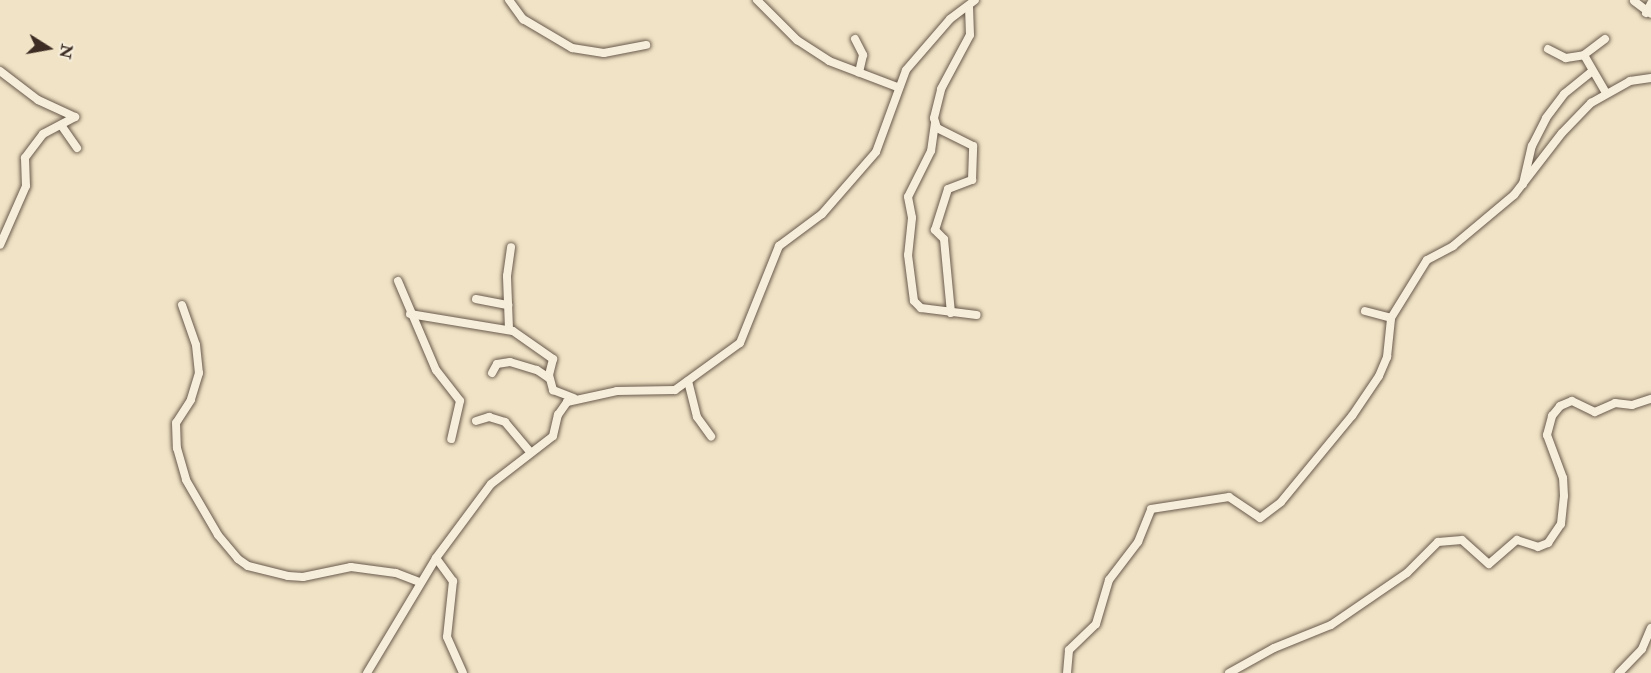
<!DOCTYPE html>
<html>
<head>
<meta charset="utf-8">
<style>
	body { margin:0 }
	#map { position:relative; width:1651px; height:673px; overflow:hidden; background:#f1e4c6; font-family:"IM FELL Double Pica",serif }
	div>[style] { position:absolute }
	.roads { filter:drop-shadow(0 0 2px #695a4c) drop-shadow(0 0 2px #695a4c) }
	.minor>* { height:8px; margin:-4px; padding:0 4px; transform-origin:4px; border-radius:4px; background:#f6edda }
	span { translate:-50% -50%; white-space:nowrap; text-align:center; line-height:1.15; -webkit-text-stroke:4.5px #f6edda; paint-order:stroke }
	.north { position:absolute; left:18px; top:18px; width:60px; height:60px; -webkit-text-stroke:4px #f6edda; paint-order:stroke; rotate:101deg; font-size:16px; font-weight:700; line-height:24px; text-align:center; color:#3c2c24 }
	.north::after { content:''; display:block; margin:auto; width:21px; height:27px; background:#3c2c24; clip-path:polygon(50% 0,100% 100%,50% 72%,0 100%) }
</style>
</head>
<body>
<div id="map">
	<div class="roads">
		<div class="minor">
			<i style="left:509px;top:0;width:24px;rotate:54deg"></i>
			<i style="left:523px;top:19px;width:57px;rotate:30.6deg"></i>
			<i style="left:572px;top:48px;width:32px;rotate:9deg"></i>
			<i style="left:604px;top:53px;width:43px;rotate:-10.8deg"></i>
			<i style="left:757px;top:0;width:57px;rotate:45deg"></i>
			<i style="left:797px;top:40px;width:38px;rotate:33deg"></i>
			<i style="left:829px;top:61px;width:73px;rotate:20.9deg"></i>
			<i style="left:1634px;top:1px;width:21px;rotate:37deg"></i>
			<i style="left:1646px;top:13px;width:11px;rotate:-63deg"></i>
			<i style="left:855px;top:39px;width:18px;rotate:63deg"></i>
			<i style="left:863px;top:55px;width:18px;rotate:103deg"></i>
			<i style="left:1605px;top:39px;width:26px;rotate:143deg"></i>
			<i style="left:1584px;top:55px;width:44px;rotate:59.9deg"></i>
			<i style="left:1548px;top:49px;width:20px;rotate:27deg"></i>
			<i style="left:1566px;top:58px;width:18px;rotate:-9deg"></i>
			<i style="left:0;top:71px;width:48px;rotate:37.3deg"></i>
			<i style="left:38px;top:100px;width:41px;rotate:24.7deg"></i>
			<i style="left:75px;top:117px;width:36px;rotate:152deg"></i>
			<i style="left:43px;top:134px;width:30px;rotate:127deg"></i>
			<i style="left:25px;top:158px;width:28px;rotate:88deg"></i>
			<i style="left:26px;top:186px;width:64px;rotate:113.8deg"></i>
			<i style="left:935px;top:123px;width:28px;rotate:98deg"></i>
			<i style="left:931px;top:151px;width:51px;rotate:116.6deg"></i>
			<i style="left:908px;top:197px;width:21px;rotate:79deg"></i>
			<i style="left:912px;top:218px;width:37px;rotate:96deg"></i>
			<i style="left:908px;top:255px;width:46px;rotate:82.6deg"></i>
			<i style="left:914px;top:301px;width:10px;rotate:45deg"></i>
			<i style="left:921px;top:308px;width:56px;rotate:7.1deg"></i>
			<i style="left:61px;top:125px;width:28px;rotate:55deg"></i>
			<i style="left:1523px;top:184px;width:39px;rotate:-77deg"></i>
			<i style="left:1532px;top:146px;width:31px;rotate:-63deg"></i>
			<i style="left:1546px;top:118px;width:30px;rotate:-53deg"></i>
			<i style="left:1564px;top:94px;width:36px;rotate:-39deg"></i>
			<i style="left:398px;top:281px;width:97px;rotate:66.9deg"></i>
			<i style="left:436px;top:370px;width:39px;rotate:52deg"></i>
			<i style="left:460px;top:401px;width:39px;rotate:103deg"></i>
			<i style="left:476px;top:299px;width:33px;rotate:11deg"></i>
			<i style="left:182px;top:305px;width:42px;rotate:70.7deg"></i>
			<i style="left:196px;top:345px;width:28px;rotate:84deg"></i>
			<i style="left:199px;top:373px;width:28px;rotate:107deg"></i>
			<i style="left:191px;top:400px;width:27px;rotate:123deg"></i>
			<i style="left:176px;top:423px;width:25px;rotate:88deg"></i>
			<i style="left:177px;top:448px;width:33px;rotate:74deg"></i>
			<i style="left:186px;top:480px;width:64px;rotate:59.8deg"></i>
			<i style="left:218px;top:535px;width:31px;rotate:50deg"></i>
			<i style="left:238px;top:559px;width:12px;rotate:35deg"></i>
			<i style="left:248px;top:566px;width:41px;rotate:14deg"></i>
			<i style="left:288px;top:576px;width:15px;rotate:4deg"></i>
			<i style="left:303px;top:577px;width:49px;rotate:-11.8deg"></i>
			<i style="left:351px;top:567px;width:45px;rotate:7.6deg"></i>
			<i style="left:396px;top:573px;width:25px;rotate:21deg"></i>
			<i style="left:1365px;top:311px;width:27px;rotate:15deg"></i>
			<i style="left:951px;top:313px;width:74px;rotate:-95.4deg"></i>
			<i style="left:944px;top:239px;width:13px;rotate:-135deg"></i>
			<i style="left:935px;top:230px;width:43px;rotate:-72.4deg"></i>
			<i style="left:948px;top:189px;width:26px;rotate:-21deg"></i>
			<i style="left:972px;top:180px;width:34px;rotate:-88deg"></i>
			<i style="left:973px;top:146px;width:40px;rotate:-153.4deg"></i>
			<i style="left:937px;top:128px;width:10px;rotate:-107deg"></i>
			<i style="left:934px;top:118px;width:30px;rotate:-76deg"></i>
			<i style="left:941px;top:89px;width:61px;rotate:-61.8deg"></i>
			<i style="left:970px;top:35px;width:29px;rotate:-92deg"></i>
			<i style="left:410px;top:314px;width:104px;rotate:9.4deg"></i>
			<i style="left:513px;top:331px;width:49px;rotate:35deg"></i>
			<i style="left:553px;top:359px;width:16px;rotate:104deg"></i>
			<i style="left:549px;top:375px;width:16px;rotate:75deg"></i>
			<i style="left:553px;top:390px;width:22px;rotate:21deg"></i>
			<i style="left:509px;top:329px;width:53px;rotate:-92.2deg"></i>
			<i style="left:507px;top:276px;width:29px;rotate:-82deg"></i>
			<i style="left:492px;top:373px;width:10px;rotate:-61deg"></i>
			<i style="left:497px;top:364px;width:13px;rotate:-9deg"></i>
			<i style="left:510px;top:362px;width:28px;rotate:17deg"></i>
			<i style="left:537px;top:370px;width:14px;rotate:34deg"></i>
			<i style="left:688px;top:381px;width:37px;rotate:76deg"></i>
			<i style="left:697px;top:417px;width:24px;rotate:54deg"></i>
			<i style="left:476px;top:421px;width:14px;rotate:-17deg"></i>
			<i style="left:489px;top:417px;width:17px;rotate:17deg"></i>
			<i style="left:505px;top:422px;width:40px;rotate:50deg"></i>
			<i style="left:436px;top:558px;width:29px;rotate:54deg"></i>
			<i style="left:453px;top:581px;width:56px;rotate:96.1deg"></i>
			<i style="left:447px;top:637px;width:39px;rotate:66deg"></i>
			<i style="left:367px;top:673px;width:134px;rotate:-59deg"></i>
			<i style="left:436px;top:558px;width:92px;rotate:-53.4deg"></i>
			<i style="left:491px;top:484px;width:78px;rotate:-37.7deg"></i>
			<i style="left:553px;top:436px;width:22px;rotate:-77deg"></i>
			<i style="left:558px;top:415px;width:16px;rotate:-55deg"></i>
			<i style="left:567px;top:402px;width:51px;rotate:-12.4deg"></i>
			<i style="left:617px;top:391px;width:58px;rotate:-1deg"></i>
			<i style="left:675px;top:390px;width:80px;rotate:-35.9deg"></i>
			<i style="left:740px;top:343px;width:105px;rotate:-68.1deg"></i>
			<i style="left:779px;top:246px;width:54px;rotate:-36.7deg"></i>
			<i style="left:822px;top:214px;width:82px;rotate:-48.9deg"></i>
			<i style="left:876px;top:152px;width:87px;rotate:-69.9deg"></i>
			<i style="left:906px;top:70px;width:67px;rotate:-49.2deg"></i>
			<i style="left:950px;top:19px;width:31px;rotate:-37deg"></i>
			<i style="left:1067px;top:673px;width:23px;rotate:-85deg"></i>
			<i style="left:1069px;top:650px;width:37px;rotate:-44deg"></i>
			<i style="left:1096px;top:624px;width:46px;rotate:-73.5deg"></i>
			<i style="left:1109px;top:580px;width:48px;rotate:-52.7deg"></i>
			<i style="left:1138px;top:542px;width:35px;rotate:-68deg"></i>
			<i style="left:1151px;top:509px;width:79px;rotate:-8.7deg"></i>
			<i style="left:1229px;top:497px;width:37px;rotate:34deg"></i>
			<i style="left:1260px;top:518px;width:26px;rotate:-37deg"></i>
			<i style="left:1281px;top:502px;width:112px;rotate:-50.5deg"></i>
			<i style="left:1352px;top:416px;width:48px;rotate:-56deg"></i>
			<i style="left:1379px;top:376px;width:21px;rotate:-67deg"></i>
			<i style="left:1387px;top:357px;width:39px;rotate:-84deg"></i>
			<i style="left:1391px;top:318px;width:68px;rotate:-58.2deg"></i>
			<i style="left:1427px;top:260px;width:30px;rotate:-28deg"></i>
			<i style="left:1453px;top:246px;width:80px;rotate:-39.9deg"></i>
			<i style="left:1514px;top:195px;width:78px;rotate:-52.3deg"></i>
			<i style="left:1562px;top:133px;width:42px;rotate:-46deg"></i>
			<i style="left:1591px;top:103px;width:45px;rotate:-29.4deg"></i>
			<i style="left:1630px;top:81px;width:21px;rotate:-8deg"></i>
			<i style="left:1229px;top:673px;width:51px;rotate:-29.1deg"></i>
			<i style="left:1274px;top:648px;width:61px;rotate:-22deg"></i>
			<i style="left:1331px;top:625px;width:92px;rotate:-34.4deg"></i>
			<i style="left:1407px;top:573px;width:44px;rotate:-45deg"></i>
			<i style="left:1438px;top:542px;width:24px;rotate:-5deg"></i>
			<i style="left:1462px;top:540px;width:36px;rotate:42deg"></i>
			<i style="left:1489px;top:564px;width:37px;rotate:-41deg"></i>
			<i style="left:1517px;top:540px;width:22px;rotate:18deg"></i>
			<i style="left:1538px;top:547px;width:11px;rotate:-22deg"></i>
			<i style="left:1548px;top:543px;width:23px;rotate:-56deg"></i>
			<i style="left:1561px;top:524px;width:28px;rotate:-84deg"></i>
			<i style="left:1564px;top:496px;width:18px;rotate:-93deg"></i>
			<i style="left:1563px;top:478px;width:46px;rotate:-110.4deg"></i>
			<i style="left:1547px;top:435px;width:20px;rotate:-75deg"></i>
			<i style="left:1552px;top:416px;width:13px;rotate:-51deg"></i>
			<i style="left:1560px;top:406px;width:13px;rotate:-23deg"></i>
			<i style="left:1572px;top:401px;width:25px;rotate:26deg"></i>
			<i style="left:1595px;top:412px;width:22px;rotate:-24deg"></i>
			<i style="left:1615px;top:403px;width:17px;rotate:7deg"></i>
			<i style="left:1632px;top:405px;width:20px;rotate:-18deg"></i>
			<i style="left:1619px;top:673px;width:33px;rotate:-46deg"></i>
			<i style="left:1642px;top:649px;width:23px;rotate:-67deg"></i>
		</div>
	</div>
	<div class="north">N</div>
</div>
</body>
</html>
